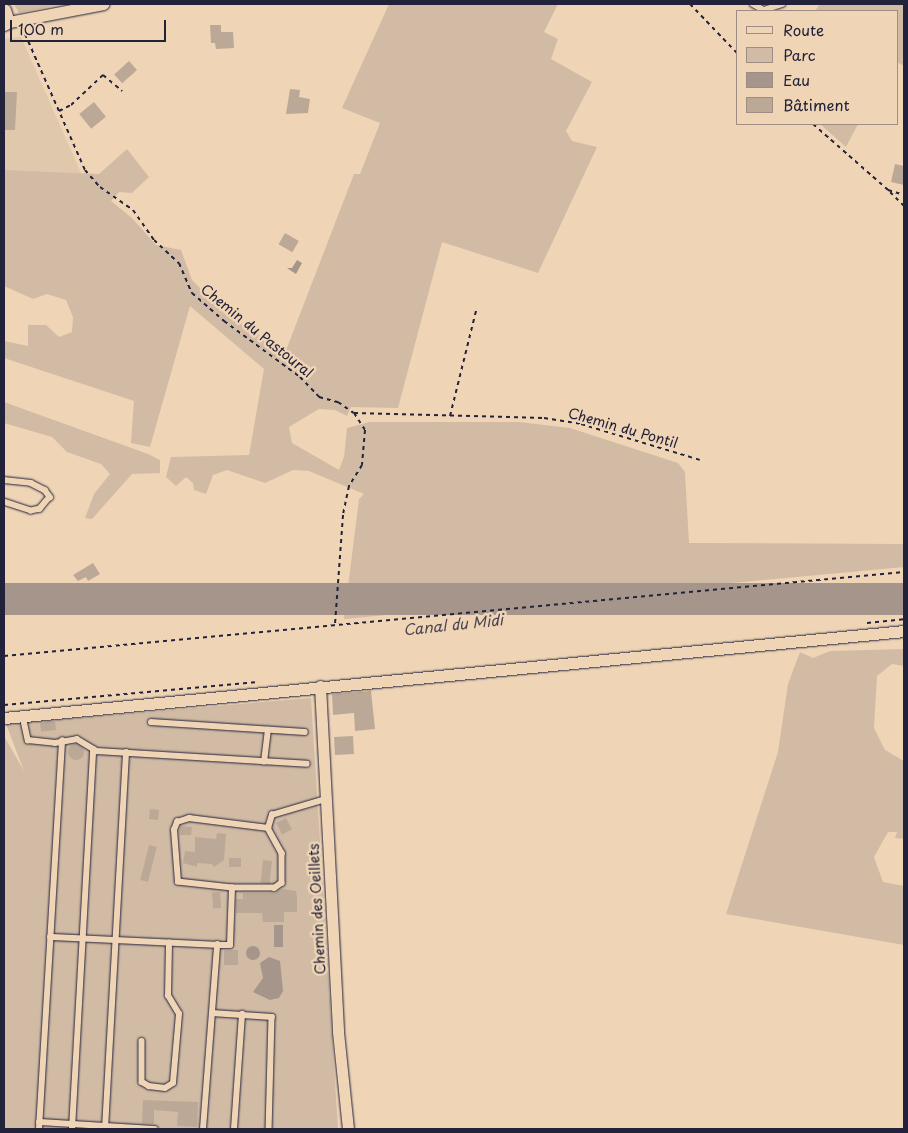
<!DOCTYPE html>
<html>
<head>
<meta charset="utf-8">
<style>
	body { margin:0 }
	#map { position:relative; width:908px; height:1133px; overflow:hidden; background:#efd5b6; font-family:"Playpen Sans",sans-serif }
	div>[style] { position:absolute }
	.built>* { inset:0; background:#e0c8ad }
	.green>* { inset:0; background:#d1bba4 }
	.water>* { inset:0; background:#a6958a; transform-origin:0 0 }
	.round { border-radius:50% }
	.building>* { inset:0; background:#bca897; transform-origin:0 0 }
	.path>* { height:2px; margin-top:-1px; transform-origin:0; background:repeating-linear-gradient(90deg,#22223b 0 4px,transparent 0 8px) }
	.roads { filter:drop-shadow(0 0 1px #22223b) drop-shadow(0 0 1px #22223b) }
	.service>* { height:5.5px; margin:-2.75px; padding:0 2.75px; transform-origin:2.75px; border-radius:2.75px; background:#efd5b6 }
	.minor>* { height:11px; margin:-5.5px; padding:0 5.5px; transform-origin:5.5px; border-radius:5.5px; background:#efd5b6 }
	span { translate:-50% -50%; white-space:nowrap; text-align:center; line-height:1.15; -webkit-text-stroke:5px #efd5b6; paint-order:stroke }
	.street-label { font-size:14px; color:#22223b }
	.water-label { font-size:15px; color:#4a4453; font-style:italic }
	.frame { position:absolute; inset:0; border:5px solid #22223b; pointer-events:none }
	.legend { position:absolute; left:736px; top:10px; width:162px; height:115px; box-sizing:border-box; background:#efd5b6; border:1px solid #9d8d85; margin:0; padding:6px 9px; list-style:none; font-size:15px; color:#22223b }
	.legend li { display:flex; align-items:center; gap:10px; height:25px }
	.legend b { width:25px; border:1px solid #9d8d85 }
	.scale { position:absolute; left:10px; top:20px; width:156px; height:22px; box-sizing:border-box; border:2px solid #22223b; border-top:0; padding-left:6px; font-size:15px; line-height:18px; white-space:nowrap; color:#22223b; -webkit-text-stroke:4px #efd5b6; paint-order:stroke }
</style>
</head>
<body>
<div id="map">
	<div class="built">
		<i style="clip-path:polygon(21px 37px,81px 173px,4px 171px,4px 39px)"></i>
	</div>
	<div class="green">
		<i style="clip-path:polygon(14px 4px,62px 4px,19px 13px)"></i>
		<i style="clip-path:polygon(389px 4px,558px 4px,544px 32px,558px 39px,551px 59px,592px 82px,566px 131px,572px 141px,597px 147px,538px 273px,442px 242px,398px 408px,351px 407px,347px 416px,335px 410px,319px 409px,289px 427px,292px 443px,339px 470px,344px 457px,347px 428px,370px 422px,519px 422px,570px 428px,678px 463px,685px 472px,689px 543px,904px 544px,904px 567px,344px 619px,359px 499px,364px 494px,309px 471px,293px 470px,265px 483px,227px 470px,213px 475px,206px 494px,194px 490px,193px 483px,186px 477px,176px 486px,166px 477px,171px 457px,249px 455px,264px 369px,190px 306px,150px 447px,131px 443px,134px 401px,4px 358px,4px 341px,28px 346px,28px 325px,46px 325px,59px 337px,72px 332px,73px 317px,66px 300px,47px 294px,33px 299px,4px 286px,4px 170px,99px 174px,127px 149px,149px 177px,132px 193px,119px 192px,111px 201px,132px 218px,156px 245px,181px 250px,192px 280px,220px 308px,285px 353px,354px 174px,360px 174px,380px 123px,342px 108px)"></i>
		<i style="clip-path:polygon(820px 4px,904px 4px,904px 66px,897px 62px,897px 11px,815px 11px)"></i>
		<i style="clip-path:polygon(820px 124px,858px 124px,846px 147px)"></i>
		<i style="clip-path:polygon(4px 402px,148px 454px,160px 460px,160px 473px,132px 474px,92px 519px,85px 518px,94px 494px,110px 474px,101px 464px,67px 452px,52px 437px,4px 423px)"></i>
		<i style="clip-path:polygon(904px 649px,904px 666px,892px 664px,877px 676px,874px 728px,885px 750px,904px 761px,904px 839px,895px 838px,897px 832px,888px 832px,874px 857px,883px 882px,904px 886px,904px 945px,726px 914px,778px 752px,788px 684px,800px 652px,813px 658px,830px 651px)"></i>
		<i style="clip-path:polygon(311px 698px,338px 1129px,4px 1129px,4px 736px,24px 771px,6px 724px)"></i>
	</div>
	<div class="water">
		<i style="clip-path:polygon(297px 260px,302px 263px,296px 274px,287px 268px,292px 268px)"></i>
		<i style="left:904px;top:583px;width:32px;height:904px;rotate:90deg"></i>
		<i style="left:274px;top:925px;width:9px;height:22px"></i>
		<i class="round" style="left:246px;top:946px;width:14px;height:14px"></i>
		<i style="clip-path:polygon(269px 957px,280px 961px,283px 991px,279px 998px,270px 1000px,253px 992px,263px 978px,260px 963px)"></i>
	</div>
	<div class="building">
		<i style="clip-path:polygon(210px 25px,221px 25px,221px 32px,233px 32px,234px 48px,216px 49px,215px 43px,211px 43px)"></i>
		<i style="left:129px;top:61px;width:12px;height:20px;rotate:48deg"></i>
		<i style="clip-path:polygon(290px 89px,300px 90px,299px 97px,310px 99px,308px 113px,286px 114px)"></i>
		<i style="clip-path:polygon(4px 92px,17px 92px,15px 130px,4px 130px)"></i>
		<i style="left:94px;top:102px;width:19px;height:19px;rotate:51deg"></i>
		<i style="clip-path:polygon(895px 164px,904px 166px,904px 185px,891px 182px)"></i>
		<i style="left:285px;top:233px;width:16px;height:13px;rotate:30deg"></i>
		<i style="clip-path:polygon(93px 563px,100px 574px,88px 581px,86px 577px,78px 581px,73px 575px)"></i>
		<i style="clip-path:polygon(371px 691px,375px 729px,355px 731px,354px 713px,333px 715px,332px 694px)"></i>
		<i style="left:55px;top:721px;width:9px;height:15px;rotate:84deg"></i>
		<i style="left:353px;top:736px;width:18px;height:19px;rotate:87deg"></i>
		<i class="round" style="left:68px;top:744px;width:16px;height:16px"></i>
		<i style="left:150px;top:809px;width:9px;height:10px;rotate:6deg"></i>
		<i style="left:286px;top:818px;width:13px;height:11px;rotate:63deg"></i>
		<i style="clip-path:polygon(180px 826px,192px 827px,191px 835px,179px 835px)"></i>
		<i style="clip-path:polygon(217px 833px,226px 834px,224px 860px,214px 867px,212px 864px,197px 863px,197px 867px,183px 863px,185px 851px,195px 852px,195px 837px,216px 839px)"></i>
		<i style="left:149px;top:845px;width:8px;height:36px;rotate:14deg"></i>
		<i style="left:229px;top:858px;width:12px;height:9px"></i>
		<i style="left:263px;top:860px;width:9px;height:23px;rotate:6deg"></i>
		<i style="clip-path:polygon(282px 889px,296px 891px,297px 897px,297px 912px,284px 912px,284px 922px,263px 922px,262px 913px,236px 913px,236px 899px,243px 899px,243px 893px,275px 893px)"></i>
		<i style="left:220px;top:892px;width:16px;height:8px;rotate:86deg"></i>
		<i style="left:224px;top:950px;width:14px;height:15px"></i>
		<i style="clip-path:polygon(143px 1100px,198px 1102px,197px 1127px,177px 1126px,178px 1112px,154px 1110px,154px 1124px,142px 1123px)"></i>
	</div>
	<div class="path">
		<i style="left:690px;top:4px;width:68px;rotate:46.2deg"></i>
		<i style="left:21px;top:31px;width:5px;rotate:37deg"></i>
		<i style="left:25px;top:34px;width:149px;rotate:66.2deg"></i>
		<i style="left:85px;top:170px;width:23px;rotate:49deg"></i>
		<i style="left:100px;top:187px;width:40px;rotate:34.9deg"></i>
		<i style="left:133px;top:210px;width:37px;rotate:55deg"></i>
		<i style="left:154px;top:240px;width:34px;rotate:43deg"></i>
		<i style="left:179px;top:263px;width:33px;rotate:67deg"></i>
		<i style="left:192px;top:293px;width:43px;rotate:41.2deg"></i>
		<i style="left:224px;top:321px;width:94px;rotate:36.4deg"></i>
		<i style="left:300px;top:377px;width:28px;rotate:46deg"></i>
		<i style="left:319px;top:397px;width:20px;rotate:15deg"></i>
		<i style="left:338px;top:402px;width:19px;rotate:35deg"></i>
		<i style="left:354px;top:413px;width:20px;rotate:57deg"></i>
		<i style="left:365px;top:430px;width:35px;rotate:95deg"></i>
		<i style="left:362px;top:465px;width:25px;rotate:122deg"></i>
		<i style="left:349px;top:486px;width:30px;rotate:102deg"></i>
		<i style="left:343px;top:515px;width:110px;rotate:94.2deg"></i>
		<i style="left:59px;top:111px;width:13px;rotate:-27deg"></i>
		<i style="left:71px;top:105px;width:44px;rotate:-43.2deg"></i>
		<i style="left:103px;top:75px;width:25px;rotate:40deg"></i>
		<i style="left:813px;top:124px;width:100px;rotate:41.3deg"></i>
		<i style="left:888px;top:190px;width:17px;rotate:17deg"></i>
		<i style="left:890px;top:192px;width:20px;rotate:45deg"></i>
		<i style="left:354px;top:413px;width:190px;rotate:1.5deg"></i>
		<i style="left:544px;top:418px;width:37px;rotate:9deg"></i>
		<i style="left:581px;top:424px;width:124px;rotate:16.8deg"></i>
		<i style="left:450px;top:416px;width:112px;rotate:-76.1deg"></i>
		<i style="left:867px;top:623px;width:37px;rotate:-6deg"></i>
		<i style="left:4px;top:656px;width:904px;rotate:-5.33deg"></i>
		<i style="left:4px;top:705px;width:252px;rotate:-5.2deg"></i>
	</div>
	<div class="roads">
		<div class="service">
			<i style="left:753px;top:4px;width:13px;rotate:29deg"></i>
			<i style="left:764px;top:10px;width:19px;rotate:-18deg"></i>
			<i style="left:4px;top:480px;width:27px;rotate:6deg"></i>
			<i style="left:31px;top:483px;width:16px;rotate:27deg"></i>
			<i style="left:45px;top:490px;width:9px;rotate:54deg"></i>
			<i style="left:50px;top:497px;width:16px;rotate:130deg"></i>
			<i style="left:40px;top:509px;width:9px;rotate:167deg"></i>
			<i style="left:31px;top:511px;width:28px;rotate:-162deg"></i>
			<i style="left:23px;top:716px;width:25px;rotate:78deg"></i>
			<i style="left:28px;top:740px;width:27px;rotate:6deg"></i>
			<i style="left:55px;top:743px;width:22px;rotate:-10deg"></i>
			<i style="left:77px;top:739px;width:23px;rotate:31deg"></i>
			<i style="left:97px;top:751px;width:210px;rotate:3.5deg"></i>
			<i style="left:151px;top:722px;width:154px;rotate:3.7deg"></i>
			<i style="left:264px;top:762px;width:32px;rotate:-83deg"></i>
			<i style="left:268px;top:828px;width:29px;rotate:61deg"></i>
			<i style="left:282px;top:853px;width:30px;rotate:90deg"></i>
			<i style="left:282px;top:883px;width:9px;rotate:144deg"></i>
			<i style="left:275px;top:888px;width:43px;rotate:180deg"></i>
			<i style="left:232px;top:888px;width:54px;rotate:-173.7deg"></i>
			<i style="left:178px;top:882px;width:52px;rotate:-94.4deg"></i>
			<i style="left:174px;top:830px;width:9px;rotate:-69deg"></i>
			<i style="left:177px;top:822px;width:13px;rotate:-18deg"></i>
			<i style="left:189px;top:818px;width:80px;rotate:7.2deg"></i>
			<i style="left:268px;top:828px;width:14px;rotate:-73deg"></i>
			<i style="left:272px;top:815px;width:56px;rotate:-16.5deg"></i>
			<i style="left:50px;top:937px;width:167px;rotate:2.7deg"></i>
			<i style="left:212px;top:1013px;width:60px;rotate:3.8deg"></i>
			<i style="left:272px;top:1017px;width:112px;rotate:91.5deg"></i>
			<i style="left:142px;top:1041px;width:41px;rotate:90deg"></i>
			<i style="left:142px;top:1082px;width:8px;rotate:30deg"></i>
			<i style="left:149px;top:1086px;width:16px;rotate:7deg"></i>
			<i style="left:165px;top:1088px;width:9px;rotate:-32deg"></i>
			<i style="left:173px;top:1083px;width:69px;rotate:-85deg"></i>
			<i style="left:179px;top:1014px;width:21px;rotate:-121deg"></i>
			<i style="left:168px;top:996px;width:53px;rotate:-88.9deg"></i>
			<i style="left:39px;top:1122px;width:116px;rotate:3.5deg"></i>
			<i style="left:39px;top:1129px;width:389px;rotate:-86.6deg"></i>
			<i style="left:72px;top:1129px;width:380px;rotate:-86.8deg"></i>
			<i style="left:105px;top:1129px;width:377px;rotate:-86.8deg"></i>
			<i style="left:203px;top:1129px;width:185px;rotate:-85.6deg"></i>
			<i style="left:217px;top:945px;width:13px"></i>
			<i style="left:230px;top:945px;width:57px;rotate:-88deg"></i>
			<i style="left:234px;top:1129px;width:115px;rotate:-86deg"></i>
		</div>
		<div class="minor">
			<i style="left:9px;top:22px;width:96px;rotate:-10.8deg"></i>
			<i style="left:4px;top:25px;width:6px;rotate:-31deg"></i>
			<i style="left:9px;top:22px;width:13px;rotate:-108deg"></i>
			<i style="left:320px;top:686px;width:346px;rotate:87deg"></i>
			<i style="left:338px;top:1032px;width:98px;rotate:84.1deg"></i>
			<i style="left:4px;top:718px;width:904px;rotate:-5.52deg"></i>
		</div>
	</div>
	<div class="street-label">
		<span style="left:257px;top:331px;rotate:39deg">Chemin du Pastoural</span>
		<span style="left:623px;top:428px;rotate:16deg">Chemin du Pontil</span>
		<span style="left:317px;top:909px;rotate:-93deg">Chemin des Oeillets</span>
	</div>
	<div class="water-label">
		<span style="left:453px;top:624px;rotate:-6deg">Canal du Midi</span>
	</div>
	<div class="frame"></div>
	<ul class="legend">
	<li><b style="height:6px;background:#efd5b6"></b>Route</li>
	<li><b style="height:14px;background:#d1bba4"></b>Parc</li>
	<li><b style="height:14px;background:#a6958a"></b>Eau</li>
	<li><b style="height:14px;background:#bca897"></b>Bâtiment</li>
	</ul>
	<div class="scale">100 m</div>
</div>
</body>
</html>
